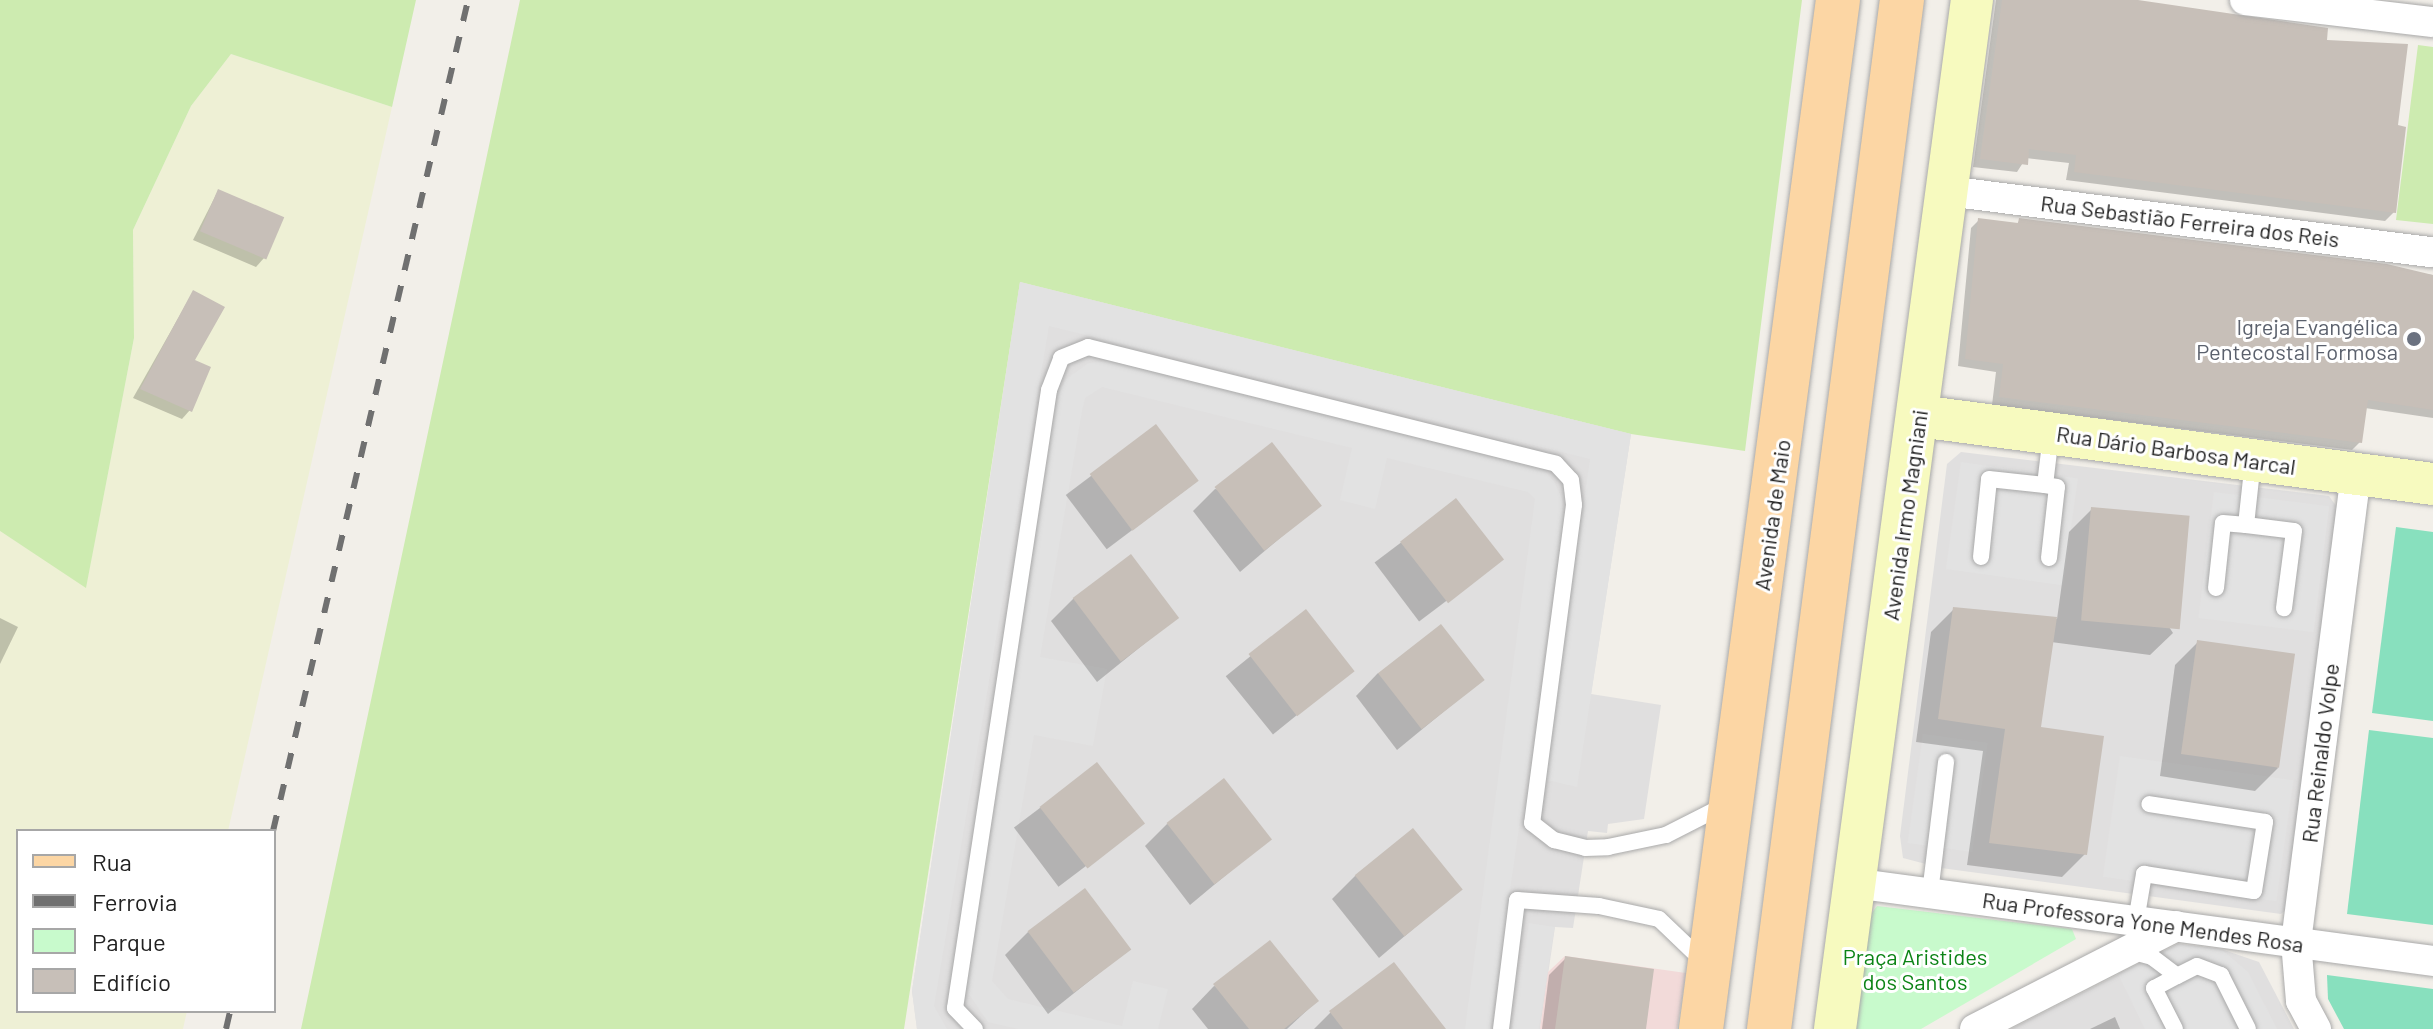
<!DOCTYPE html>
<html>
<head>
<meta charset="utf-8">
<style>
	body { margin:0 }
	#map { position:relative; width:2433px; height:1029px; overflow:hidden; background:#f2efe9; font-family:Barlow,sans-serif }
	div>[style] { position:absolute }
	.residential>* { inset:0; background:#e0dfdf }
	.commercial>* { inset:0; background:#f2dad9 }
	.farmland>* { inset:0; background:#eef0d5 }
	.grass>* { inset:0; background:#cdebb0 }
	.park>* { inset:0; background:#c8facc }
	.pitch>* { inset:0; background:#88e0be }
	.parking>* { inset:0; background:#e2e2e2; transform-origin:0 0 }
	.shadow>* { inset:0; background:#0003; transform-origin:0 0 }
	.building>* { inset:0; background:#c7bfb8; transform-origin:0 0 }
	.roads { filter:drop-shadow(0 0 2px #a9a9a9) drop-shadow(0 0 2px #a9a9a9) }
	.lane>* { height:16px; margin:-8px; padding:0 8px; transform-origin:8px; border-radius:8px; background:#fff }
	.street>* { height:30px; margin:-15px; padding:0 15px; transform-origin:15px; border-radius:15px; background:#fff }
	.secondary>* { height:42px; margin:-21px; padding:0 21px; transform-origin:21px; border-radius:21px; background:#f7fabf }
	.primary>* { height:44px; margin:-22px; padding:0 22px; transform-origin:22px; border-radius:22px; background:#fcd6a4 }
	.rail>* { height:6px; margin-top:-3px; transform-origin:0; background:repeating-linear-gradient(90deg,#707070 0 16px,transparent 0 32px) }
	.dots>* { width:22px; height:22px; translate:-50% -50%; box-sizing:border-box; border:4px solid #fff; border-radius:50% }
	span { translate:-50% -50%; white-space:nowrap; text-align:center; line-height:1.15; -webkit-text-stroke:6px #fff; paint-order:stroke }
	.street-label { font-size:22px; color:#222 }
	.worship-label { font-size:22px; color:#5b616d }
	.right { translate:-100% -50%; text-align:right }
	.park-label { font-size:22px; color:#0c8416 }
	.legend { position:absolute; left:16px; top:829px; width:260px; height:184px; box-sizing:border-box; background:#fff; border:2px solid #a7a7a7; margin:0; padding:10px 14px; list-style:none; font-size:24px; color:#222 }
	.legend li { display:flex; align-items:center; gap:16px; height:40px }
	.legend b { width:40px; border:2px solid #a7a7a7 }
</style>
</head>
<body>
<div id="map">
	<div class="residential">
		<i style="clip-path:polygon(1020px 282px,1631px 434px,1591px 694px,1661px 705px,1644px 819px,1608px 824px,1607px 833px,1588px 831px,1573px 928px,1555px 927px,1540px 1029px,917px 1029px,912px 991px)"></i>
		<i style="clip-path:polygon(1961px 452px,2329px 496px,2339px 510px,2287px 909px,2281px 914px,1941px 868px,1903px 858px,1900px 836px,1947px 464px)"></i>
		<i style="clip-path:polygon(2178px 944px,2221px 949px,2259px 962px,2294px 1029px,2011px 1029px)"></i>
	</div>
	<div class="commercial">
		<i style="clip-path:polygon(1565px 956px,1686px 973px,1677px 1029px,1540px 1029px,1548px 972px)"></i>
	</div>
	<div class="farmland">
		<i style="clip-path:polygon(231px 54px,392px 107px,228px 831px,18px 831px,18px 1011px,187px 1011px,183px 1029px,0 1029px,0 531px,86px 587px,134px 338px,133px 230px,191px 106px)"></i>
	</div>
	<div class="grass">
		<i style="clip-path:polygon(0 0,416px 0,392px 107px,231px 54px,191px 106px,133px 230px,134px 338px,86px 588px,0 531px)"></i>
		<i style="clip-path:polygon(520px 0,1802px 0,1745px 451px,1631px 434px,1020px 282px,904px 1029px,301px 1029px)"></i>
		<i style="clip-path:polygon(2418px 45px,2433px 47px,2433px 224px,2396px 220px)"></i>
	</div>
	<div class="park">
		<i style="clip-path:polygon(1877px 906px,2072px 929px,2076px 939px,1921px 1029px,1851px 1029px,1869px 917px)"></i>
	</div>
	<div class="pitch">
		<i style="clip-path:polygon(2396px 527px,2433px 532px,2433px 721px,2372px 713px)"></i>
		<i style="clip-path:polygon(2369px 730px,2433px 738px,2433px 925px,2347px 914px)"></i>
		<i style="clip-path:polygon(2327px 975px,2433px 989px,2433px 1029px,2344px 1029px,2328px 999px)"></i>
	</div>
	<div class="parking">
		<i style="clip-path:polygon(1020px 282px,1631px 434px,1577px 787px,1543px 779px,1590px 459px,1049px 326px,934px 1006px,947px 1029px,917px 1029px,912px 991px)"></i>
		<i style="clip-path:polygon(1111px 361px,1142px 364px,1540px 467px,1554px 481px,1562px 499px,1563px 522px,1490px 1029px,1465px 1029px,1535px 499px,1528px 492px,1387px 458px,1375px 509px,1340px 500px,1352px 448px,1102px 387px,1085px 398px,1082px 411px,1040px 657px,1107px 669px,1093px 746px,1034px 735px,992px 981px,1008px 999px,1122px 1026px,1133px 981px,1168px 989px,1158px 1029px,1018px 1029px,988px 1022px,966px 990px,1057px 398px,1066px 379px,1089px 363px)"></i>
		<i style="left:1961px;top:462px;width:118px;height:108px;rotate:8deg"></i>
		<i style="left:2214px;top:492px;width:116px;height:127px;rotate:7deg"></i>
		<i style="left:1923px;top:734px;width:65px;height:110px;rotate:8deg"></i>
		<i style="left:2120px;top:756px;width:175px;height:122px;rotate:8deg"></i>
		<i style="left:1529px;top:923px;width:26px;height:107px;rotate:9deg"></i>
		<i style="clip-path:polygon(2178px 944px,2221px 949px,2248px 972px,2277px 1029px,2145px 1029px,2118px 974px)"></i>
	</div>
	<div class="shadow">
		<i style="clip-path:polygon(1996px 0,2111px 0,2396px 127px,2394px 212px,2385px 221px,2066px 180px,2069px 163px,2026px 158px,2017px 172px,1973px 167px)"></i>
		<i style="clip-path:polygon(218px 191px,264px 258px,256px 267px,193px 240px)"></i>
		<i style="clip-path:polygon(1979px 220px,2016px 225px,2020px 220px,2433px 275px,2433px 418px,2365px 408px,2360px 442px,2352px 450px,1992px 405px,1996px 372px,1958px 366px,1971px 228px)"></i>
		<i style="clip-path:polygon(193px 292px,190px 410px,182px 419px,133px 398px)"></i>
		<i style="left:1156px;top:427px;width:68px;height:113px;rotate:53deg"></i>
		<i style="clip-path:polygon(1215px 489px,1319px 505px,1240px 572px,1193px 511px)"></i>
		<i style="left:1456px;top:501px;width:74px;height:102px;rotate:53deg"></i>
		<i style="clip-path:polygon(2092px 509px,2173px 633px,2150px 655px,2051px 642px,2039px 729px,2085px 854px,2062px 877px,1967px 865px,1983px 751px,1916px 742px,1931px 632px,1954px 609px,2057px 619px,2069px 532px)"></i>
		<i style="clip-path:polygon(1074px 598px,1176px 618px,1097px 682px,1051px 621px)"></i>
		<i style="left:1305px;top:612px;width:75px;height:102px;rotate:51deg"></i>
		<i style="clip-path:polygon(0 618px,18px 627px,0 664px)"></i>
		<i style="clip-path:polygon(2198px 642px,2278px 768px,2255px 791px,2160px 776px,2175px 665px)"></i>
		<i style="clip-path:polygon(1378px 673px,1482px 680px,1397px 750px,1356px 696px)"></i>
		<i style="left:1097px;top:765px;width:74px;height:104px;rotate:53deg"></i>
		<i style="clip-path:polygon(1167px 824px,1269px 839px,1190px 905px,1145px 846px)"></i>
		<i style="clip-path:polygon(1355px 876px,1460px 889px,1379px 958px,1332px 899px)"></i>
		<i style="clip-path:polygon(1028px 932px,1128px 950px,1048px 1014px,1005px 955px)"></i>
		<i style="clip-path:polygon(1566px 958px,1643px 1029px,1542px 1029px,1549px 975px)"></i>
		<i style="clip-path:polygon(1214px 986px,1317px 1001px,1287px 1029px,1208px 1029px,1192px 1009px)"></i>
		<i style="clip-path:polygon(1331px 1012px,1427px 1029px,1314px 1029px)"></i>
		<i style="clip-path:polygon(2115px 1017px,2120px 1029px,2090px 1029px)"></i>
	</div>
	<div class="building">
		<i style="clip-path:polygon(2002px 0,2138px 0,2328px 28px,2327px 40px,2408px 44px,2398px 125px,2406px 127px,2396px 213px,2074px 172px,2076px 155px,2029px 149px,2028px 165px,1980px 159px)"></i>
		<i style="left:218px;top:189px;width:72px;height:46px;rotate:23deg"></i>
		<i style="clip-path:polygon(1978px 218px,2018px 223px,2019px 218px,2387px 264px,2433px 275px,2433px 410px,2368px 400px,2362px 443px,1999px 397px,2003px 364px,1965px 359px)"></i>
		<i style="clip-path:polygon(193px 290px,225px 307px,195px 360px,211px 367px,192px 412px,140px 389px)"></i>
		<i style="left:1156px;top:424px;width:71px;height:83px;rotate:53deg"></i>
		<i style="left:1272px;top:442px;width:81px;height:73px;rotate:52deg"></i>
		<i style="left:1456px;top:498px;width:78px;height:71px;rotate:52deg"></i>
		<i style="left:2091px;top:507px;width:99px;height:114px;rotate:5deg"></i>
		<i style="left:1131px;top:554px;width:80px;height:73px;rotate:53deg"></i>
		<i style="clip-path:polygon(1953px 607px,2057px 617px,2041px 727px,2104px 736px,2087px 855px,1989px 843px,2005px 729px,1938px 719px)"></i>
		<i style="left:1306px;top:609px;width:79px;height:73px;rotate:52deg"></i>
		<i style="left:1441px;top:624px;width:71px;height:80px;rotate:52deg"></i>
		<i style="left:2197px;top:640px;width:99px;height:115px;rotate:8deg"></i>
		<i style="left:1097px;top:762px;width:78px;height:73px;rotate:52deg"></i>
		<i style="left:1224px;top:778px;width:78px;height:73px;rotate:52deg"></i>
		<i style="left:1413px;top:828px;width:79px;height:75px;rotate:51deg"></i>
		<i style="left:1085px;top:888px;width:77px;height:72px;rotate:53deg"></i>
		<i style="clip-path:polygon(1270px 940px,1319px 1001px,1284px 1029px,1249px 1029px,1213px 984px)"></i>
		<i style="clip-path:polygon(1565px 956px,1654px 969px,1646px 1029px,1555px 1029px)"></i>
		<i style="clip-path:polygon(1394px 962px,1446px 1029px,1343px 1029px,1329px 1011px)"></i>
	</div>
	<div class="roads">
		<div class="lane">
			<i style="left:2246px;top:525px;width:48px;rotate:7.1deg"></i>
			<i style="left:2294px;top:531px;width:78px;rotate:97.4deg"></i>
			<i style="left:1981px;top:557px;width:78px;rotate:-84.1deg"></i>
			<i style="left:1989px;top:479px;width:56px;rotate:6.1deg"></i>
			<i style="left:2049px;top:558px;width:71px;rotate:-83.6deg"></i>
			<i style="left:2057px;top:487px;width:12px;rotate:-171deg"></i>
			<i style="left:2045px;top:485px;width:50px;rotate:-83.2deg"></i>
			<i style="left:2216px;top:588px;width:65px;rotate:-83.9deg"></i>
			<i style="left:2223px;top:523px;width:23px;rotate:5deg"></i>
			<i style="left:2246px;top:525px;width:64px;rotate:-83.8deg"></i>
			<i style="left:1930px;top:893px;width:132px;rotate:-83deg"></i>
			<i style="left:2136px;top:921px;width:48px;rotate:-80.3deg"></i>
			<i style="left:2144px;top:874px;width:111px;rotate:8.8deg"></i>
			<i style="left:2254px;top:891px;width:70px;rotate:-80.9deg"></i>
			<i style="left:2265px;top:822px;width:117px;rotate:-171.2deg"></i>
			<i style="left:2130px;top:951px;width:23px;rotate:15deg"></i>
			<i style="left:2152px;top:957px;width:31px;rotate:37deg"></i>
			<i style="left:2177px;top:976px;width:26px;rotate:152deg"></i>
			<i style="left:2154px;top:988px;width:46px;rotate:62.9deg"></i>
			<i style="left:2177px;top:976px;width:22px;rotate:-27deg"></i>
			<i style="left:2197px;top:966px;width:26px;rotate:21deg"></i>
			<i style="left:2221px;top:975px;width:60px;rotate:63.4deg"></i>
			<i style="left:975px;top:1029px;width:29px;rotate:-134deg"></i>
			<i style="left:955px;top:1008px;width:625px;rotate:-81.35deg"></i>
			<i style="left:1049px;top:390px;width:34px;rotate:-69deg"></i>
			<i style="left:1061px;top:358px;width:29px;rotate:-22deg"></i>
			<i style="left:1088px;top:347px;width:482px;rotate:14deg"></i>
			<i style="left:1556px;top:464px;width:22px;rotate:47deg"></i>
			<i style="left:1571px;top:480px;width:25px;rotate:83deg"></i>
			<i style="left:1574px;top:505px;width:321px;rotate:97.5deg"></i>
			<i style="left:1532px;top:823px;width:28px;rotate:38deg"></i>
			<i style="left:1554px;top:840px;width:32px;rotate:14deg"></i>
			<i style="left:1585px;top:848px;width:23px;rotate:-2deg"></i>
			<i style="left:1608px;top:847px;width:59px;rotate:-11.7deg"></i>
			<i style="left:1666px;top:835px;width:68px;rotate:-26.9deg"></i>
			<i style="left:1501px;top:1029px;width:130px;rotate:-82.9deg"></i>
			<i style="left:1517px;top:900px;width:82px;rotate:4.2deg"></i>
			<i style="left:1599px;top:906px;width:61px;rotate:12.2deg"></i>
			<i style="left:1659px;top:919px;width:61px;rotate:43.7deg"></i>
		</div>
		<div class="street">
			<i style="left:2245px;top:0;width:189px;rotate:6.7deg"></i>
			<i style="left:1947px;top:191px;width:490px;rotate:7.2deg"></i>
			<i style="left:1853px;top:883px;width:585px;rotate:7.66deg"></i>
			<i style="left:1975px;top:1029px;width:226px;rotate:-27.1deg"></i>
			<i style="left:2316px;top:1029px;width:32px;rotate:-118deg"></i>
			<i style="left:2301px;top:1001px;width:59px;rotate:-94.8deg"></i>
			<i style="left:2296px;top:942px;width:472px;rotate:-82.7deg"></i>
		</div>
		<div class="secondary">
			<i style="left:1919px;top:416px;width:518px;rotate:7.54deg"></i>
			<i style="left:1835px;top:1029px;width:1038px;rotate:-82.42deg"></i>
		</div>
		<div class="primary">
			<i style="left:1701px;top:1029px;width:1038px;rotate:-82.42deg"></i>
			<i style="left:1769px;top:1029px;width:1038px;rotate:-82.64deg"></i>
		</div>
	</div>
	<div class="rail">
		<i style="left:273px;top:831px;width:854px;rotate:-76.79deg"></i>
		<i style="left:226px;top:1029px;width:18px;rotate:-77deg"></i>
	</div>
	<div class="dots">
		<i style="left:2414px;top:339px;background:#6b7280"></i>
	</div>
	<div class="street-label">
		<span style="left:2190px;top:221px;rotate:7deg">Rua Sebastião Ferreira dos Reis</span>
		<span style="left:2176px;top:450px;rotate:8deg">Rua Dário Barbosa Marcal</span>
		<span style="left:1772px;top:515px;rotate:-82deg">Avenida de Maio</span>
		<span style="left:1905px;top:515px;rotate:-82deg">Avenida Irmo Magniani</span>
		<span style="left:2320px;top:753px;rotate:-83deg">Rua Reinaldo Volpe</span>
		<span style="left:2143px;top:922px;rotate:8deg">Rua Professora Yone Mendes Rosa</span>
	</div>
	<div class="worship-label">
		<span class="right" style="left:2398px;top:339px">Igreja Evangélica<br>Pentecostal Formosa</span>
	</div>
	<div class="park-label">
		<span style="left:1915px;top:969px">Praça Aristides<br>dos Santos</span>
	</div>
	<ul class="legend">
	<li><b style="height:10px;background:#fcd6a4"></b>Rua</li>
	<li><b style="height:10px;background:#707070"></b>Ferrovia</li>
	<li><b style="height:22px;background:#c8facc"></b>Parque</li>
	<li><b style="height:22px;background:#c7bfb8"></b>Edifício</li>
	</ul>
</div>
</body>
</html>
